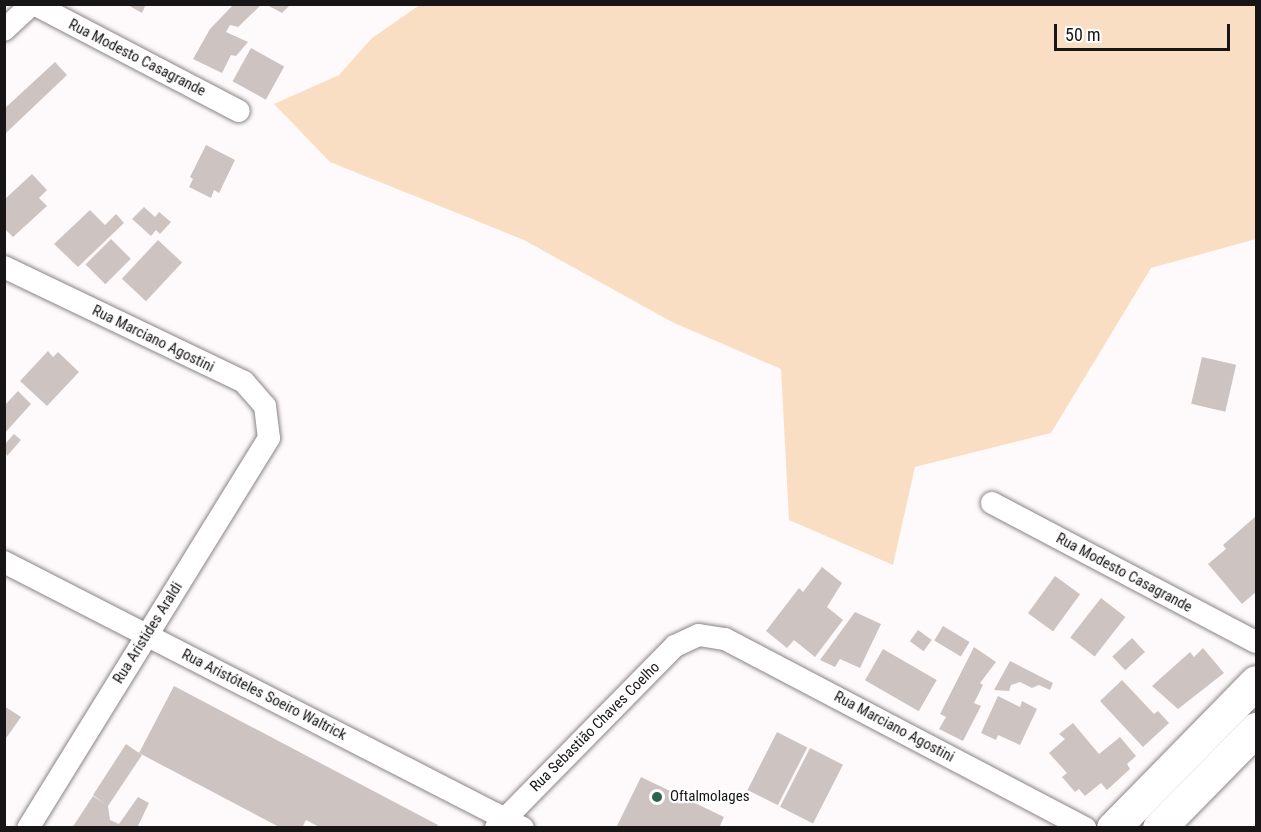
<!DOCTYPE html>
<html>
<head>
<meta charset="utf-8">
<style>
	body { margin:0 }
	#map { position:relative; width:1261px; height:832px; overflow:hidden; background:#fefafb; font-family:"Roboto Condensed",sans-serif }
	div>[style] { position:absolute }
	.green>* { inset:0; background:#fadec4 }
	.building>* { inset:0; background:#cdc3c1; transform-origin:0 0 }
	.roads { filter:drop-shadow(0 0 2px #8c8385) drop-shadow(0 0 2px #8c8385) }
	.street>* { height:22px; margin:-11px; padding:0 11px; transform-origin:11px; border-radius:11px; background:#fff }
	.secondary>* { height:33px; margin:-16.5px; padding:0 16.5px; transform-origin:16.5px; border-radius:16.5px; background:#fff }
	.dots>* { width:16px; height:16px; translate:-50% -50%; box-sizing:border-box; border:3px solid #fff; border-radius:50% }
	span { translate:-50% -50%; white-space:nowrap; text-align:center; line-height:1.15; -webkit-text-stroke:4.5px #fff; paint-order:stroke }
	.street-label { font-size:15px; color:#181516 }
	.poi-label { font-size:15px; color:#181516 }
	.left { translate:0 -50%; text-align:left }
	.frame { position:absolute; inset:0; border:6px solid #181516; pointer-events:none }
	.scale { position:absolute; left:1054px; top:24px; width:176px; height:27px; box-sizing:border-box; border:3px solid #181516; border-top:0; padding-left:8px; font-size:18px; line-height:21px; white-space:nowrap; color:#181516; -webkit-text-stroke:4px #fff; paint-order:stroke }
</style>
</head>
<body>
<div id="map">
	<div class="green">
		<i style="clip-path:polygon(421px 4px,1256px 5px,1256px 239px,1151px 268px,1051px 433px,915px 467px,893px 565px,789px 520px,781px 369px,672px 322px,524px 240px,330px 162px,274px 104px,339px 75px,372px 38px)"></i>
	</div>
	<div class="building">
		<i style="clip-path:polygon(126px 4px,146px 4px,142px 13px)"></i>
		<i style="clip-path:polygon(234px 4px,262px 4px,238px 27px,230px 25px,226px 32px,248px 42px,236px 56px,231px 55px,222px 73px,193px 59px,210px 29px)"></i>
		<i style="clip-path:polygon(265px 4px,291px 4px,282px 13px)"></i>
		<i style="left:251px;top:48px;width:38px;height:38px;rotate:29deg"></i>
		<i style="clip-path:polygon(55px 62px,67px 75px,6px 133px,4px 109px)"></i>
		<i style="clip-path:polygon(206px 145px,235px 160px,219px 193px,214px 190px,211px 198px,189px 187px,193px 179px,190px 177px)"></i>
		<i style="clip-path:polygon(32px 174px,47px 190px,39px 198px,47px 206px,13px 237px,4px 228px,4px 200px)"></i>
		<i style="clip-path:polygon(144px 207px,155px 217px,159px 212px,171px 222px,160px 234px,156px 230px,151px 236px,132px 219px)"></i>
		<i style="clip-path:polygon(90px 210px,105px 225px,116px 214px,124px 223px,78px 267px,54px 244px)"></i>
		<i style="left:111px;top:239px;width:28px;height:36px;rotate:45deg"></i>
		<i style="left:158px;top:240px;width:33px;height:53px;rotate:43deg"></i>
		<i style="clip-path:polygon(48px 351px,53px 357px,58px 352px,79px 372px,47px 406px,20px 381px)"></i>
		<i style="left:1202px;top:357px;width:35px;height:48px;rotate:13deg"></i>
		<i style="clip-path:polygon(18px 391px,31px 404px,4px 434px,4px 406px)"></i>
		<i style="clip-path:polygon(14px 434px,21px 440px,7px 456px,4px 445px)"></i>
		<i style="clip-path:polygon(1256px 516px,1256px 592px,1242px 604px,1208px 564px,1226px 549px,1223px 545px)"></i>
		<i style="clip-path:polygon(822px 567px,842px 583px,827px 607px,843px 620px,815px 657px,794px 640px,787px 648px,766px 631px,799px 588px,803px 592px)"></i>
		<i style="left:1055px;top:576px;width:31px;height:46px;rotate:36deg"></i>
		<i style="left:1101px;top:598px;width:31px;height:50px;rotate:38deg"></i>
		<i style="clip-path:polygon(855px 612px,881px 624px,860px 668px,840px 659px,835px 667px,820px 660px)"></i>
		<i style="left:943px;top:626px;width:31px;height:17px;rotate:31deg"></i>
		<i style="left:918px;top:630px;width:17px;height:14px;rotate:36deg"></i>
		<i style="left:1132px;top:638px;width:19px;height:27px;rotate:47deg"></i>
		<i style="clip-path:polygon(974px 647px,996px 662px,980px 683px,983px 685px,974px 703px,981px 706px,963px 741px,939px 729px,946px 717px,940px 714px)"></i>
		<i style="clip-path:polygon(1203px 648px,1224px 673px,1178px 709px,1152px 686px,1190px 652px,1194px 657px)"></i>
		<i style="left:883px;top:649px;width:62px;height:36px;rotate:30deg"></i>
		<i style="clip-path:polygon(1010px 661px,1053px 683px,1050px 690px,1039px 685px,1032px 688px,1020px 682px,1011px 685px,1009px 691px,994px 690px)"></i>
		<i style="clip-path:polygon(1122px 680px,1154px 714px,1158px 711px,1169px 723px,1143px 747px,1100px 701px)"></i>
		<i style="clip-path:polygon(174px 686px,438px 825px,437px 828px,321px 828px,306px 820px,302px 828px,281px 828px,139px 753px)"></i>
		<i style="clip-path:polygon(998px 696px,1020px 707px,1022px 701px,1037px 709px,1020px 745px,998px 735px,996px 740px,981px 733px)"></i>
		<i style="clip-path:polygon(4px 706px,21px 717px,4px 741px)"></i>
		<i style="clip-path:polygon(1073px 723px,1099px 754px,1120px 737px,1136px 756px,1127px 764px,1130px 769px,1107px 790px,1101px 783px,1085px 796px,1079px 789px,1075px 792px,1062px 777px,1067px 773px,1049px 753px,1065px 739px,1059px 734px)"></i>
		<i style="left:777px;top:732px;width:34px;height:65px;rotate:27deg"></i>
		<i style="clip-path:polygon(126px 744px,142px 755px,108px 806px,110px 820px,119px 824px,138px 797px,149px 803px,137px 828px,72px 828px,93px 796px,105px 804px,93px 795px)"></i>
		<i style="left:810px;top:748px;width:37px;height:66px;rotate:27deg"></i>
		<i style="clip-path:polygon(641px 777px,724px 817px,719px 828px,616px 828px)"></i>
	</div>
	<div class="roads">
		<div class="street">
			<i style="left:34px;top:4px;width:231px;rotate:27.6deg"></i>
			<i style="left:4px;top:30px;width:38px;rotate:-43deg"></i>
			<i style="left:4px;top:267px;width:266px;rotate:25.6deg"></i>
			<i style="left:244px;top:382px;width:32px;rotate:49deg"></i>
			<i style="left:265px;top:406px;width:32px;rotate:83deg"></i>
			<i style="left:269px;top:438px;width:458px;rotate:121.7deg"></i>
			<i style="left:992px;top:503px;width:298px;rotate:27.8deg"></i>
			<i style="left:4px;top:562px;width:583px;rotate:27.14deg"></i>
			<i style="left:496px;top:828px;width:255px;rotate:-45.5deg"></i>
			<i style="left:675px;top:646px;width:26px;rotate:-25deg"></i>
			<i style="left:699px;top:635px;width:26px;rotate:9deg"></i>
			<i style="left:725px;top:639px;width:407px;rotate:27.7deg"></i>
		</div>
		<div class="secondary">
			<i style="left:1113px;top:828px;width:204px;rotate:-45.6deg"></i>
			<i style="left:1159px;top:828px;width:139px;rotate:-45.6deg"></i>
		</div>
	</div>
	<div class="dots">
		<i style="left:657px;top:797px;background:#2b654d"></i>
	</div>
	<div class="street-label">
		<span style="left:137px;top:58px;rotate:27deg">Rua Modesto Casagrande</span>
		<span style="left:153px;top:339px;rotate:26deg">Rua Marciano Agostini</span>
		<span style="left:1124px;top:573px;rotate:28deg">Rua Modesto Casagrande</span>
		<span style="left:148px;top:633px;rotate:-58deg">Rua Aristides Araldi</span>
		<span style="left:264px;top:695px;rotate:27deg">Rua Aristóteles Soeiro Waltrick</span>
		<span style="left:595px;top:727px;rotate:-45deg">Rua Sebastião Chaves Coelho</span>
		<span style="left:894px;top:727px;rotate:28deg">Rua Marciano Agostini</span>
	</div>
	<div class="poi-label">
		<span class="left" style="left:670px;top:797px">Oftalmolages</span>
	</div>
	<div class="frame"></div>
	<div class="scale">50 m</div>
</div>
</body>
</html>
